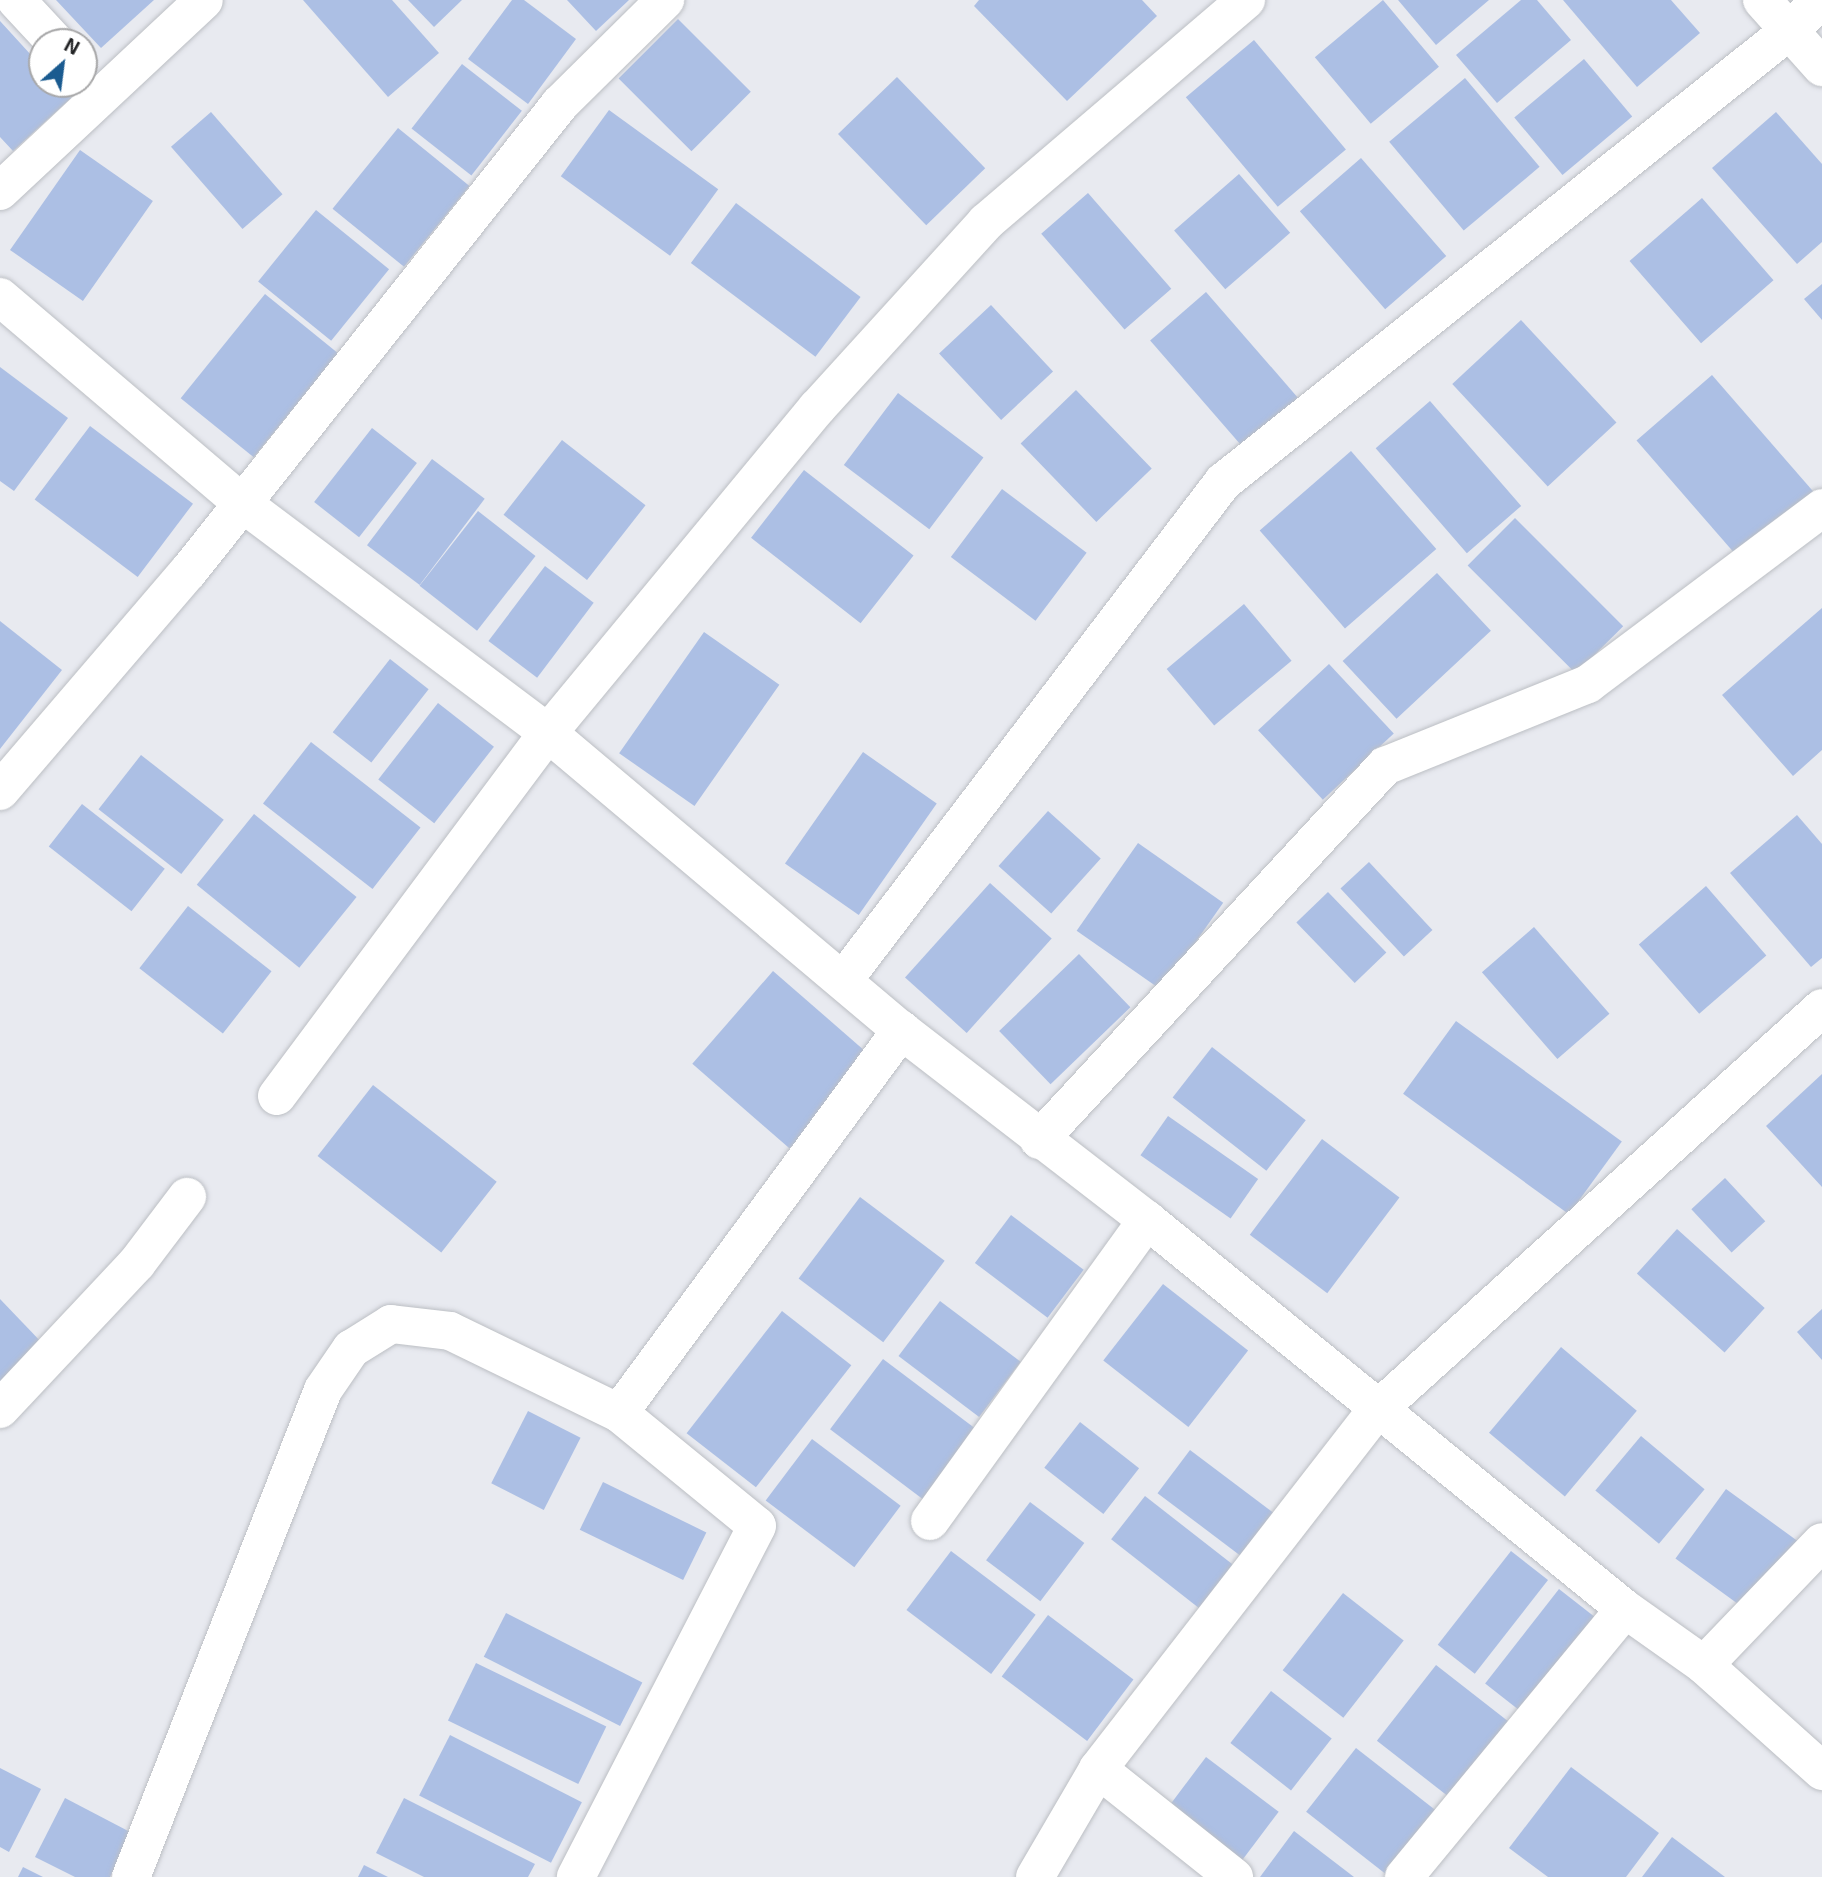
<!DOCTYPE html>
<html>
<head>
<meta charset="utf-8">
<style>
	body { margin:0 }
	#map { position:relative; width:1822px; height:1877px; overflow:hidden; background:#e8eaf0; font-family:"Exo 2",sans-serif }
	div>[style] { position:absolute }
	.building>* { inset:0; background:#acbfe4; transform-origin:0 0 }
	.roads { filter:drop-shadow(0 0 2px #bcbfc4) drop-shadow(0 0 2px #bcbfc4) }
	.minor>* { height:38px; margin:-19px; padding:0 19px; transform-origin:19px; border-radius:19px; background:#fff }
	span { translate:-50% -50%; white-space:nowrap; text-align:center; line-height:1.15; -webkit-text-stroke:5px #fff; paint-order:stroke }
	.north { position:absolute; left:28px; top:28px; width:70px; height:70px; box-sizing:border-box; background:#fff; border:2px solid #a7a7a8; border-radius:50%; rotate:28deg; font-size:19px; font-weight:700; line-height:28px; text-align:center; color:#222325 }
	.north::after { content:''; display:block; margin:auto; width:24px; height:32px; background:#1a5b90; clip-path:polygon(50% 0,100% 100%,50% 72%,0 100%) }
</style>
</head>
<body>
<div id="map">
	<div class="building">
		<i style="clip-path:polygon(56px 0,154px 0,101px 48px)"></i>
		<i style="clip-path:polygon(303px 0,392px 0,439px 53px,388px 97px)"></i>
		<i style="clip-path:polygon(408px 0,462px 0,434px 27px)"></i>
		<i style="clip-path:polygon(512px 0,524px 0,576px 39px,528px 104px,468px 59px)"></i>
		<i style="clip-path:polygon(567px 0,629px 0,596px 31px)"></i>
		<i style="clip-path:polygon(979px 0,1142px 0,1157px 16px,1067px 101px,974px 6px)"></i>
		<i style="left:1383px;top:0;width:87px;height:89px;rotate:50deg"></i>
		<i style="clip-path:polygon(1398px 0,1489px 0,1436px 45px)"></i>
		<i style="clip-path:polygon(1521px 0,1537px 0,1571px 40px,1497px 103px,1456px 55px)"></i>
		<i style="clip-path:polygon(1563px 0,1671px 0,1700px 33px,1637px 87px)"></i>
		<i style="left:678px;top:19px;width:103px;height:84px;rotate:45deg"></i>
		<i style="clip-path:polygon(0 21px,42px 67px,42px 84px,58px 84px,71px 98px,13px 151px,0 137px)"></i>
		<i style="left:1254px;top:40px;width:143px;height:89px;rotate:50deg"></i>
		<i style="left:1584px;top:59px;width:75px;height:91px;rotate:50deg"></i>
		<i style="left:462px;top:64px;width:76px;height:82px;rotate:38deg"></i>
		<i style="left:897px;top:77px;width:127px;height:82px;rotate:46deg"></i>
		<i style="left:1465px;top:78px;width:116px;height:99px;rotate:50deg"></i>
		<i style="left:609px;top:110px;width:135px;height:82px;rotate:36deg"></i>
		<i style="left:211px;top:112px;width:109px;height:53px;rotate:49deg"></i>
		<i style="clip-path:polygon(1776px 112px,1822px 164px,1822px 242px,1797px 264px,1712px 168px)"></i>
		<i style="left:398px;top:128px;width:92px;height:104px;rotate:39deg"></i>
		<i style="left:80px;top:150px;width:89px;height:122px;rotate:35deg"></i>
		<i style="left:1361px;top:158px;width:130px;height:81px;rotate:49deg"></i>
		<i style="left:1239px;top:174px;width:78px;height:86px;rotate:49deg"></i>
		<i style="left:1088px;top:193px;width:127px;height:62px;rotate:49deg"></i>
		<i style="left:1702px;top:198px;width:109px;height:96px;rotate:49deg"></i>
		<i style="left:736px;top:203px;width:156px;height:75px;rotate:37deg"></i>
		<i style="left:316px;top:210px;width:94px;height:92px;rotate:39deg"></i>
		<i style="clip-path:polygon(1822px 284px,1822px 320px,1804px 299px)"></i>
		<i style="left:1206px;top:292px;width:144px;height:74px;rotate:49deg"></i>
		<i style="left:265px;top:294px;width:94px;height:134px;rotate:39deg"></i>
		<i style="left:991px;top:305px;width:91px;height:71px;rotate:47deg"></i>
		<i style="left:1521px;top:320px;width:140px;height:94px;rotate:47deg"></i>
		<i style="clip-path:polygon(0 367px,68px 418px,14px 491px,0 481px)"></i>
		<i style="left:1712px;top:375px;width:157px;height:100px;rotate:49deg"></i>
		<i style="left:1076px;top:390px;width:109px;height:77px;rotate:46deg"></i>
		<i style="left:898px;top:393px;width:107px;height:90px;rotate:37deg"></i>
		<i style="left:1430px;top:401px;width:139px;height:72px;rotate:49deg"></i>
		<i style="left:90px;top:426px;width:129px;height:92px;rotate:37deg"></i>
		<i style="left:372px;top:428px;width:57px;height:94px;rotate:38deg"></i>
		<i style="left:562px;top:440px;width:106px;height:95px;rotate:38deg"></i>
		<i style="left:1351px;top:451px;width:130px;height:121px;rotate:49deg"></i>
		<i style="left:432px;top:459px;width:66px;height:108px;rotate:37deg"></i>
		<i style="left:804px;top:470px;width:139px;height:86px;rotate:38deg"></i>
		<i style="left:1002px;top:489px;width:106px;height:85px;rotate:37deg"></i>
		<i style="left:478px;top:511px;width:73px;height:95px;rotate:38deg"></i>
		<i style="left:1515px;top:518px;width:153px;height:67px;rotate:45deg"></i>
		<i style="left:545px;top:566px;width:61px;height:94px;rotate:37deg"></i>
		<i style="left:1437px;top:573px;width:79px;height:129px;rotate:47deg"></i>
		<i style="left:1244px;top:604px;width:74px;height:101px;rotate:50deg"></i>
		<i style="clip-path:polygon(1822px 608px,1822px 750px,1793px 776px,1722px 695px)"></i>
		<i style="clip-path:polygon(0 621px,62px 670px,0 749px)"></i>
		<i style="left:704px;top:632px;width:92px;height:148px;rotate:35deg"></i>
		<i style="left:390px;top:659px;width:49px;height:93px;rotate:38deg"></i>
		<i style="left:1329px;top:664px;width:95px;height:97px;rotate:47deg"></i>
		<i style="left:438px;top:703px;width:71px;height:97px;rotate:38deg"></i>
		<i style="left:311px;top:742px;width:139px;height:78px;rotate:38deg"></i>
		<i style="left:863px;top:752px;width:90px;height:136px;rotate:35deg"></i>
		<i style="left:141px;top:755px;width:105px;height:69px;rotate:38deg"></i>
		<i style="left:82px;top:804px;width:105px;height:54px;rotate:38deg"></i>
		<i style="left:1048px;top:811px;width:71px;height:74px;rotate:42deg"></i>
		<i style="left:254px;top:814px;width:132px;height:91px;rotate:39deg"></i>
		<i style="clip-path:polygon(1797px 815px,1822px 844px,1822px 958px,1811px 967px,1730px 873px)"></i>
		<i style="left:1138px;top:843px;width:104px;height:107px;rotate:35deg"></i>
		<i style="left:1369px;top:862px;width:93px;height:39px;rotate:47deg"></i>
		<i style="left:990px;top:883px;width:83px;height:127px;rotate:42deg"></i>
		<i style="left:1706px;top:886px;width:92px;height:89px;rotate:49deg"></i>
		<i style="left:1328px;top:892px;width:84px;height:44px;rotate:46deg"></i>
		<i style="left:188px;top:906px;width:106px;height:79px;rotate:38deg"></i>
		<i style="left:1534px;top:927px;width:115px;height:69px;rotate:49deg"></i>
		<i style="left:1079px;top:954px;width:74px;height:111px;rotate:46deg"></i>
		<i style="left:773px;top:971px;width:129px;height:123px;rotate:41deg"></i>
		<i style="left:1456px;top:1021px;width:205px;height:90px;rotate:36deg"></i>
		<i style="left:1212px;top:1047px;width:119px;height:64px;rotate:38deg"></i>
		<i style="clip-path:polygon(1822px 1074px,1822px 1187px,1766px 1126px)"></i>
		<i style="left:373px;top:1085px;width:157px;height:90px;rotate:38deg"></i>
		<i style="left:1168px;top:1116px;width:110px;height:48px;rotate:35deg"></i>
		<i style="left:1322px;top:1139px;width:97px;height:120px;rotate:37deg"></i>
		<i style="left:1725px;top:1178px;width:59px;height:46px;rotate:47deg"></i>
		<i style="left:860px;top:1197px;width:106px;height:102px;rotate:37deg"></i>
		<i style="left:1011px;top:1215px;width:91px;height:60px;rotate:37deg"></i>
		<i style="left:1677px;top:1229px;width:118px;height:60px;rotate:42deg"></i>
		<i style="left:1163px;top:1284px;width:108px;height:97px;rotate:38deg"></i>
		<i style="clip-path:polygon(0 1299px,45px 1346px,0 1386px)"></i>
		<i style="left:940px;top:1301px;width:101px;height:69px;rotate:37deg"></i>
		<i style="clip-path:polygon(1822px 1309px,1822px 1360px,1797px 1332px)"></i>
		<i style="left:782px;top:1311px;width:88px;height:155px;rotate:38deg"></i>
		<i style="left:1561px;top:1347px;width:99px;height:112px;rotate:40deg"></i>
		<i style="left:883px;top:1359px;width:118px;height:88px;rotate:37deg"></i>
		<i style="left:528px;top:1411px;width:59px;height:81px;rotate:27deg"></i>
		<i style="left:1080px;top:1422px;width:75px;height:58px;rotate:38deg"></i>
		<i style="left:1641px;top:1436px;width:83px;height:71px;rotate:40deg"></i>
		<i style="left:812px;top:1439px;width:111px;height:77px;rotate:37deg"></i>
		<i style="left:1190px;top:1450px;width:113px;height:54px;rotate:37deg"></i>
		<i style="left:603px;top:1482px;width:115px;height:53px;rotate:26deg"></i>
		<i style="left:1726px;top:1489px;width:91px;height:86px;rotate:36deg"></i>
		<i style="left:1145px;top:1496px;width:115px;height:55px;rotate:38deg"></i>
		<i style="left:1030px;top:1502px;width:68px;height:73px;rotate:37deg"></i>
		<i style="left:951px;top:1551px;width:106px;height:74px;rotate:37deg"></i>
		<i style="left:1511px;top:1551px;width:47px;height:119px;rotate:38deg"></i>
		<i style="left:1559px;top:1589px;width:54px;height:120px;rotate:38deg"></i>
		<i style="left:1343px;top:1593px;width:77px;height:98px;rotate:38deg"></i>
		<i style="left:506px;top:1613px;width:153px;height:49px;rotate:27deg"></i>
		<i style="left:1048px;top:1615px;width:107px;height:77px;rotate:37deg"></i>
		<i style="left:476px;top:1663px;width:145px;height:64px;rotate:26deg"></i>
		<i style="left:1436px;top:1665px;width:100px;height:96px;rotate:38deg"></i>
		<i style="left:1271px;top:1691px;width:77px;height:66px;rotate:38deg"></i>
		<i style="left:450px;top:1735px;width:148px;height:68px;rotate:27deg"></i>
		<i style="left:1356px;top:1748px;width:101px;height:81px;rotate:38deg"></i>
		<i style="left:1206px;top:1757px;width:91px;height:61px;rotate:37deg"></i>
		<i style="clip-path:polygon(1571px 1767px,1659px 1833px,1626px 1877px,1548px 1877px,1509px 1848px)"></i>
		<i style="clip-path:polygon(0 1768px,41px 1789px,9px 1852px,0 1847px)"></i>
		<i style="clip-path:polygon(65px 1798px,132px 1833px,110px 1877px,75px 1877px,35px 1857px)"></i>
		<i style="clip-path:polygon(404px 1798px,535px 1864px,528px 1877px,424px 1877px,376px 1853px)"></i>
		<i style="clip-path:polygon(1294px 1831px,1354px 1877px,1260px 1877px)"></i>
		<i style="clip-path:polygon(1672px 1837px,1725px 1877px,1642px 1877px)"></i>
		<i style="clip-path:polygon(364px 1865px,388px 1877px,358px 1877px)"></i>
		<i style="clip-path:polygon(23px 1867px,43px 1877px,18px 1877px)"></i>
	</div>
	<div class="roads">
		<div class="minor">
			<i style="left:16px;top:0;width:57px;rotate:47.1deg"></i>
			<i style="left:1762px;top:0;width:90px;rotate:48.2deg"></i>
			<i style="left:0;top:191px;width:279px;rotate:-43.1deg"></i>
			<i style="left:0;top:297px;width:318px;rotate:40.4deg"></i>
			<i style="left:242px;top:503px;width:383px;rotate:36.9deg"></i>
			<i style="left:548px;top:733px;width:461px;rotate:40.1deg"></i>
			<i style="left:901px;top:1030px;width:311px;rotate:37.7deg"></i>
			<i style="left:1147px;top:1220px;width:616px;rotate:39.14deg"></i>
			<i style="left:1625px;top:1609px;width:97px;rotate:35.3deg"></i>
			<i style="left:1704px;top:1665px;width:159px;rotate:41.9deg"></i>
			<i style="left:0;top:791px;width:289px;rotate:-49.4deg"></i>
			<i style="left:188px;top:572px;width:598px;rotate:-51.52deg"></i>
			<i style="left:560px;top:104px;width:148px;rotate:-44.7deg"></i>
			<i style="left:845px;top:978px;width:624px;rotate:-52.69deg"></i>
			<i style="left:1223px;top:482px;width:724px;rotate:-38.55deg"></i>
			<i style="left:1789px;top:31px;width:45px;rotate:-44.1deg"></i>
			<i style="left:277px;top:1096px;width:453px;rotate:-53.3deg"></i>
			<i style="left:548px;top:733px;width:422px;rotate:-50.4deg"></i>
			<i style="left:817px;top:408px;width:251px;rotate:-47.7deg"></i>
			<i style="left:986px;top:222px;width:342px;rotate:-40.5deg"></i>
			<i style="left:1039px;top:1140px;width:510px;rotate:-47.23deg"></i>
			<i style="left:1385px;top:766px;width:219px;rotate:-22deg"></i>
			<i style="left:1588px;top:684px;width:293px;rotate:-36.9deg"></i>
			<i style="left:0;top:1409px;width:200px;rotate:-46.8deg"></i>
			<i style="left:137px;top:1263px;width:83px;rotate:-52.9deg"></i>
			<i style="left:619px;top:1413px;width:476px;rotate:-53.6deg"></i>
			<i style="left:930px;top:1521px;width:371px;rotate:-54.2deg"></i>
			<i style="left:1704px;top:1665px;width:170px;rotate:-46.2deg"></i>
			<i style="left:1098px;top:1769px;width:174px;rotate:38.5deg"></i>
			<i style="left:131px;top:1877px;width:523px;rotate:-68.48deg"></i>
			<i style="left:323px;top:1390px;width:50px;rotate:-55.7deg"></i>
			<i style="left:351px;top:1349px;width:47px;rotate:-32deg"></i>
			<i style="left:391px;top:1324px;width:59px;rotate:6.8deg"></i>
			<i style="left:450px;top:1331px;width:188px;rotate:25.9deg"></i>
			<i style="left:619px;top:1413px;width:178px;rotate:39.3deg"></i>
			<i style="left:757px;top:1526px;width:395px;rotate:117.3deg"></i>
			<i style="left:1035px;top:1877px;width:125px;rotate:-59.7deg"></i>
			<i style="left:1098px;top:1769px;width:453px;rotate:-52.2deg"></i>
			<i style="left:1376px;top:1411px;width:601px;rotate:-42.1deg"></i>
			<i style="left:1404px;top:1877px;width:347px;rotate:-50.5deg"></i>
		</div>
	</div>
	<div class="north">N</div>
</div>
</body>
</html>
